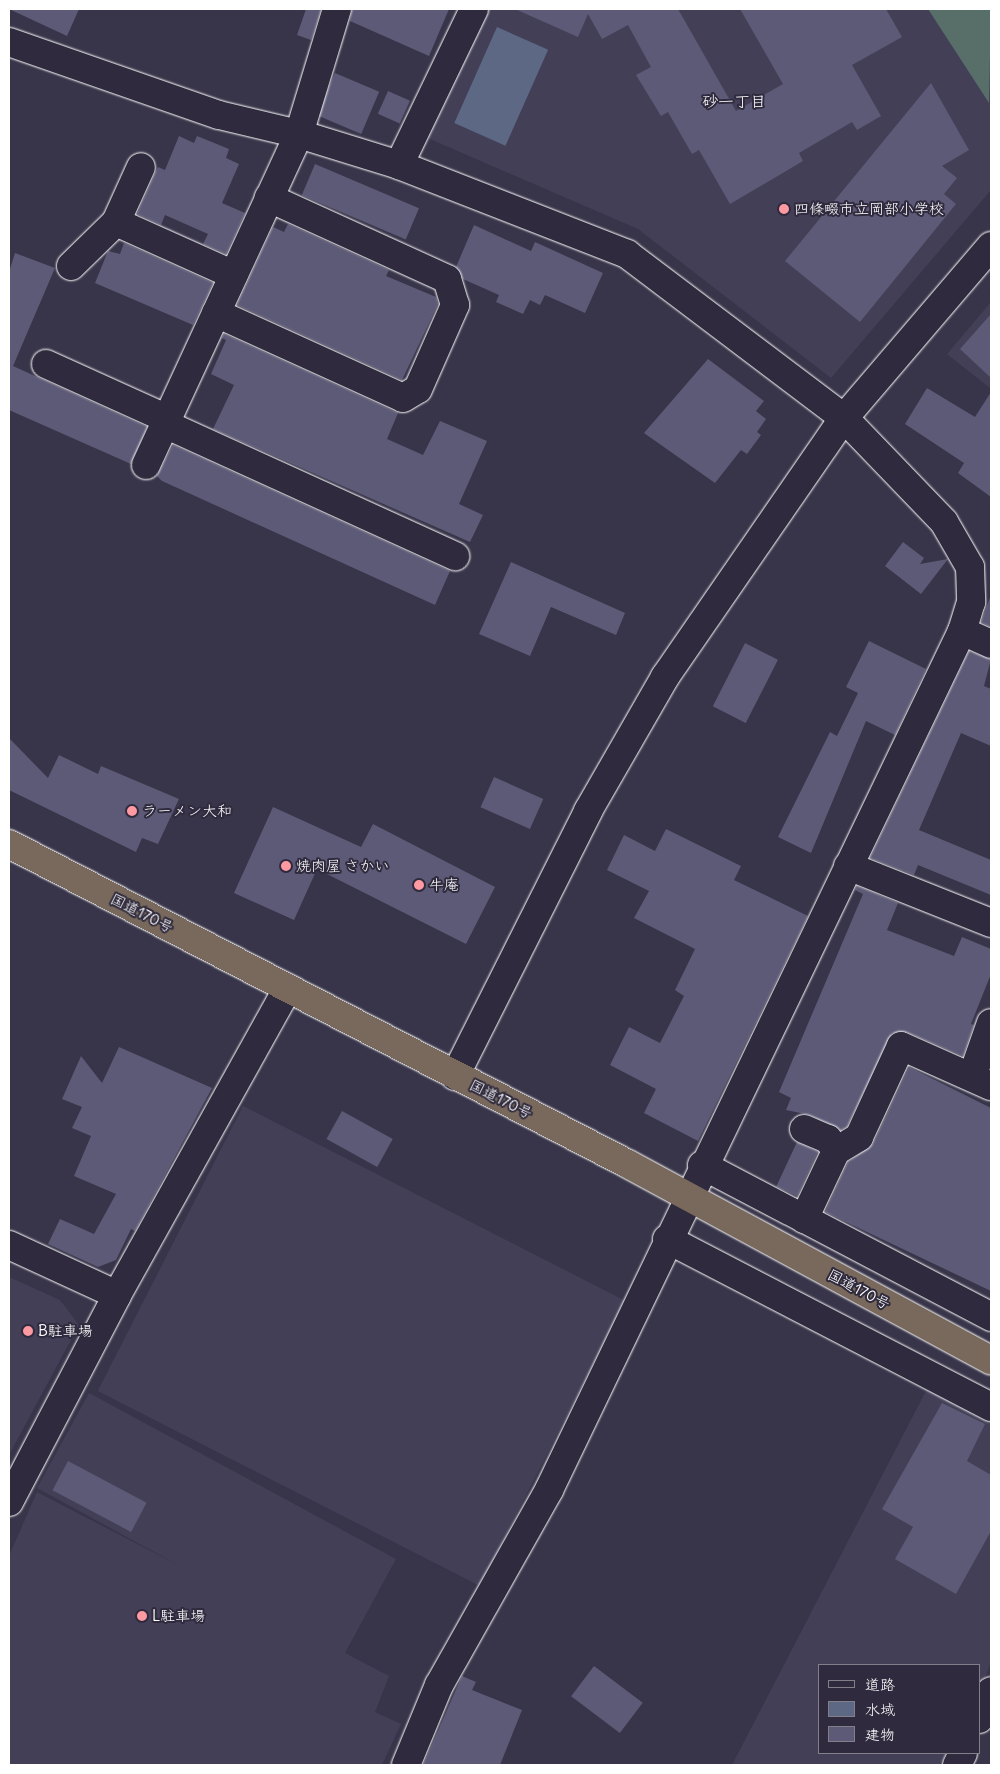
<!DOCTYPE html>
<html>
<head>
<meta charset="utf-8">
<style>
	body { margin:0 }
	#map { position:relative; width:1000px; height:1774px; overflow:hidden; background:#383449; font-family:Delius,"Klee One",sans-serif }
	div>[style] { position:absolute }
	.built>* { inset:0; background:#433f57; transform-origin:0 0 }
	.green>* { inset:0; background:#576e69 }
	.water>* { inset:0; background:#5d6984; transform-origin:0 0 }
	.building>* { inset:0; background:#5d5a77; transform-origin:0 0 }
	.roads { filter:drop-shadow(0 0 1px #fff) drop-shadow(0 0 1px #fff) }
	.minor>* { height:28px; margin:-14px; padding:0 14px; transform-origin:14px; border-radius:14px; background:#2f2a3d }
	.highway>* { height:28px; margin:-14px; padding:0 14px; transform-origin:14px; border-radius:14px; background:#78695c }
	.dots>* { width:14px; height:14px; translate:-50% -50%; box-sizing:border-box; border:2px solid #2f2a3d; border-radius:50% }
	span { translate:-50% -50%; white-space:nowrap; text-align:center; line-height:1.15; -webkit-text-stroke:4px #2f2a3d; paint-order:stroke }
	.poi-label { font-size:15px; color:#fff }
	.left { translate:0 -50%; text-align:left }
	.street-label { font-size:15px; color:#fff }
	.neighbourhood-label { font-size:16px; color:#fff }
	.frame { position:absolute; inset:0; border:10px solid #fff; pointer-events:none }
	.legend { position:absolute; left:818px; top:1664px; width:162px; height:90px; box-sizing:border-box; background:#2f2a3d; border:1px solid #827f8b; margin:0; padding:6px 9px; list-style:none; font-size:15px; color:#fff }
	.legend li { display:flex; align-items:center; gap:10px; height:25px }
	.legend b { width:25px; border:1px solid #827f8b }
</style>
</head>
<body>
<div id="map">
	<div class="built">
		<i style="clip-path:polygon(484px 9px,991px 9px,991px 190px,831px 378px,638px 229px,423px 136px)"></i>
		<i style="clip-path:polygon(991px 302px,991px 389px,947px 354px)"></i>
		<i style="left:243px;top:1106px;width:429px;height:320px;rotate:27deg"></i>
		<i style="clip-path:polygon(9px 1277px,60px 1300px,79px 1325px,9px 1455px)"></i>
		<i style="clip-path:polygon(928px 1387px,991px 1420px,991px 1662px,979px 1694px,979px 1665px,819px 1665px,819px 1753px,946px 1753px,939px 1765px,732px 1765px)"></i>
		<i style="clip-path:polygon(89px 1393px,396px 1559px,345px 1653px,389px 1676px,375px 1712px,401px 1724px,382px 1765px,9px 1765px,9px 1556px,37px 1492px,178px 1565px,37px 1488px)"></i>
	</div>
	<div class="green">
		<i style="clip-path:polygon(928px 9px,991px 9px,989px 103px)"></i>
	</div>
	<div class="water">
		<i style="left:497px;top:27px;width:56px;height:105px;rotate:24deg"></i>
	</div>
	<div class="building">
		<i style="clip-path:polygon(9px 9px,79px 9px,67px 36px)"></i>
		<i style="clip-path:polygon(306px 9px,321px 9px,311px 40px,297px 35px)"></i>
		<i style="clip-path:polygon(352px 9px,449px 9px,429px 56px,350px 21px)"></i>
		<i style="clip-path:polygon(515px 9px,678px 9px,736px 111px,783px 84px,740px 9px,886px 9px,902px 37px,852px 65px,881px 116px,857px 130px,852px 122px,799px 153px,803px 161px,730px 204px,699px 150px,692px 154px,668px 112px,661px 116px,636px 75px,651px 67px,628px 25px,602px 39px,588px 14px,578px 37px)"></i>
		<i style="left:335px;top:73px;width:48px;height:46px;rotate:23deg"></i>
		<i style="clip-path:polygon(931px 83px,969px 150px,942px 166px,957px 178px,944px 194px,956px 204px,860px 322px,785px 261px)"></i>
		<i style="left:388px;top:91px;width:24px;height:25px;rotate:24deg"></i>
		<i style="clip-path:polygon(179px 136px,194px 143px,197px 136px,229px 149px,226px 158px,239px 164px,222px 203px,245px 213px,226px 254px,203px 244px,208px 234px,165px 215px,161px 225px,137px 214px,158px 167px,165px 170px)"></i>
		<i style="left:315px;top:164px;width:113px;height:34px;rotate:23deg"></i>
		<i style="clip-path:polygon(288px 224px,389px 270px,386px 276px,436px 297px,438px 304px,402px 380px,237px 305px,273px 227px,284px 232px)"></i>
		<i style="clip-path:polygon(474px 225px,531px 251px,535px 242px,603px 273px,585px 313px,545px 295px,540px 305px,530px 300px,523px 314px,496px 302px,499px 295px,463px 279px,456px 267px)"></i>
		<i style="clip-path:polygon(124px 243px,213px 283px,193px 325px,95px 283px,108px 251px,120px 254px)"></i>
		<i style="clip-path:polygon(15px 253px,55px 268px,13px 366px,147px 427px,131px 464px,9px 410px,9px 272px)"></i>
		<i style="clip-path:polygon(991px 314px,991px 378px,960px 349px)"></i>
		<i style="clip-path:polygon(224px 334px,398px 413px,387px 439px,423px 455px,440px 421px,487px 441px,459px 504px,483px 515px,470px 542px,213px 429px,234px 385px,211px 374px,226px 340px,222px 338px)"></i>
		<i style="clip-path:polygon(708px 359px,764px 401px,756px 411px,766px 419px,757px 432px,761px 435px,747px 454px,741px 450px,715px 483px,644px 433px)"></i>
		<i style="clip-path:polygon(927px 388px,975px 417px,991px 392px,991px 497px,958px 473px,964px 463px,905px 424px)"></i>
		<i style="clip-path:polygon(173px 445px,450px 571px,435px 605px,162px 481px,157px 476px)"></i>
		<i style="clip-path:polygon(903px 542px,924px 558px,920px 564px,948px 559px,921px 594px,885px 566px)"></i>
		<i style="clip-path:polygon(511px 562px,625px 613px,616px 635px,551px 607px,530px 656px,479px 634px)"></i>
		<i style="clip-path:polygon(991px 595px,991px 627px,981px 622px)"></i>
		<i style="clip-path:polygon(869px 641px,926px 669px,895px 735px,866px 721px,811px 853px,778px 837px,830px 732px,837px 736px,858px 693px,846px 687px)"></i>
		<i style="left:745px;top:643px;width:37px;height:71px;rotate:27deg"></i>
		<i style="clip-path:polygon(969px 651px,991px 659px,984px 686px,991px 689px,991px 746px,961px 733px,919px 830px,991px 860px,991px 895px,918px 865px,914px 875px,870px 858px)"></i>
		<i style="clip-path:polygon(9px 738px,48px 778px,59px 755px,98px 774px,101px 766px,179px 799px,158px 844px,142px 838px,136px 852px,9px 790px)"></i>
		<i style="left:494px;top:777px;width:54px;height:33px;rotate:24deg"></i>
		<i style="clip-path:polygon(273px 807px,361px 847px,373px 824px,495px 887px,466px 944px,317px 869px,294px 920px,234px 893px)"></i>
		<i style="clip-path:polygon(666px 829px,741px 866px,734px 880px,808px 916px,698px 1141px,644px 1113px,656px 1089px,610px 1065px,629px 1027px,660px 1043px,684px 996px,675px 990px,695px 949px,634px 918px,649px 891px,607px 870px,624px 835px,655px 851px)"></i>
		<i style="clip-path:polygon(857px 886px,898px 903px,887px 930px,954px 956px,962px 937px,991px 949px,991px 974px,971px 1024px,974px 1025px,963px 1056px,907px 1032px,892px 1033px,847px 1126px,841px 1130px,810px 1115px,786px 1110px,791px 1098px,779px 1092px,863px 894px,855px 890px)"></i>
		<i style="clip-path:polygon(119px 1047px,212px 1088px,135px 1231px,131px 1229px,116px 1260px,98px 1267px,48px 1244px,60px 1219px,94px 1234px,116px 1194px,74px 1176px,91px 1136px,72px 1128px,82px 1107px,62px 1099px,81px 1056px,102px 1083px)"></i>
		<i style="clip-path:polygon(909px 1067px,991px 1108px,991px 1291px,825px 1212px,848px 1162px,873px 1144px)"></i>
		<i style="left:342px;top:1111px;width:58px;height:32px;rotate:29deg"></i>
		<i style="left:797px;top:1142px;width:23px;height:49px;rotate:25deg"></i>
		<i style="clip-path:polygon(942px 1403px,985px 1424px,967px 1461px,991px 1475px,991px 1531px,956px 1594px,895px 1559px,913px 1527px,882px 1509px)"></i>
		<i style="left:68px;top:1461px;width:89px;height:33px;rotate:28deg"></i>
		<i style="left:594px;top:1666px;width:61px;height:38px;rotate:37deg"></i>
		<i style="clip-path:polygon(462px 1676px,476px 1682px,472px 1690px,522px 1710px,500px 1765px,423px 1765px)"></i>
	</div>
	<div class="roads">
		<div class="minor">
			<i style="left:9px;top:42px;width:222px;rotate:19.2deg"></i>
			<i style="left:219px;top:115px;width:82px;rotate:13.4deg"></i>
			<i style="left:299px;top:134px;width:105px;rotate:17.2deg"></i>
			<i style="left:399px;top:165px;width:245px;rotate:21.3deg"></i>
			<i style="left:627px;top:254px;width:272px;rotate:37.1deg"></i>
			<i style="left:844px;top:418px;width:144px;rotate:46.1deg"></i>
			<i style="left:944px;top:522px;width:52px;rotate:60deg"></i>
			<i style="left:970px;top:567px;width:35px;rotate:88deg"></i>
			<i style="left:971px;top:602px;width:30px;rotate:107deg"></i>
			<i style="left:962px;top:631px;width:953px;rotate:115.68deg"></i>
			<i style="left:549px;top:1490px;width:224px;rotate:119.4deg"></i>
			<i style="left:439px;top:1685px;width:87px;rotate:112.4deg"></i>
			<i style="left:399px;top:165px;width:173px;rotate:-64.3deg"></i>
			<i style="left:116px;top:222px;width:129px;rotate:24.2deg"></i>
			<i style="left:71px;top:266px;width:63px;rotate:-44.4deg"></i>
			<i style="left:116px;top:222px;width:60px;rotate:-65.6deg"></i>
			<i style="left:216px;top:313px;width:205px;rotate:24.4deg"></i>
			<i style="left:403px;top:398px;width:17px;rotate:-31deg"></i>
			<i style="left:418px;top:389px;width:92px;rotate:-66.2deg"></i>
			<i style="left:455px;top:305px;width:27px;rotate:-107deg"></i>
			<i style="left:447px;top:279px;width:196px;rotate:-155.5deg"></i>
			<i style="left:46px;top:364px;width:134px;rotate:24.3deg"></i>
			<i style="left:165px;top:424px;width:319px;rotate:24.5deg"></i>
			<i style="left:146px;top:465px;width:365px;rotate:-65.2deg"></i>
			<i style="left:299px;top:134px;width:131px;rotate:-73.1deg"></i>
			<i style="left:962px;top:631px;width:32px;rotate:24deg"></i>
			<i style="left:848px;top:866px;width:154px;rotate:21.7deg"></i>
			<i style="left:455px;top:1076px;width:297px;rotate:-63.3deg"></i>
			<i style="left:588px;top:811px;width:155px;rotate:-60.1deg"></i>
			<i style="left:665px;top:677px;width:315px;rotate:-55.4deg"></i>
			<i style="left:844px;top:418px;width:226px;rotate:-49.5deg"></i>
			<i style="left:972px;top:1077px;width:57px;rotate:-70.6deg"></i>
			<i style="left:804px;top:1129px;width:26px;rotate:23deg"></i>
			<i style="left:828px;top:1139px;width:14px;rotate:56deg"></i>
			<i style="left:702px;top:1165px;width:327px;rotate:27.7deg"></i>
			<i style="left:804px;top:1219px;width:75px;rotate:-64.8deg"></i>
			<i style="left:836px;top:1151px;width:27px;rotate:-31deg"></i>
			<i style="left:859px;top:1137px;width:100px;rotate:-65.2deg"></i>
			<i style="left:901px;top:1046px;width:98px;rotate:24deg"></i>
			<i style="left:667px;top:1239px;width:365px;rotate:27.4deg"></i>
			<i style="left:9px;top:1245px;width:119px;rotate:24.8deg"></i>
			<i style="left:9px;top:1502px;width:233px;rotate:-62.4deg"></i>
			<i style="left:117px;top:1295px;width:351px;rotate:-60.9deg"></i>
			<i style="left:979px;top:1719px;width:30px;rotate:-67deg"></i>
			<i style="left:957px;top:1765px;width:13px;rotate:-63deg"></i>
		</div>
		<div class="highway">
			<i style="left:9px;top:844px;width:697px;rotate:27.34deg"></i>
			<i style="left:628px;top:1164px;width:413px;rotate:28.4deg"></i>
		</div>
	</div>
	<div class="dots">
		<i style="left:784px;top:209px;background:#ff9aa2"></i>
		<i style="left:132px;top:811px;background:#ff9aa2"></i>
		<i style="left:286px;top:866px;background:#ff9aa2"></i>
		<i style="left:419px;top:885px;background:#ff9aa2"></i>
		<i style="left:28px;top:1331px;background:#ff9aa2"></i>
		<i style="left:142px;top:1616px;background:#ff9aa2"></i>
	</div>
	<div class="poi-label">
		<span class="left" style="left:794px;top:209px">四條畷市立岡部小学校</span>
		<span class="left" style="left:142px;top:811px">ラーメン大和</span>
		<span class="left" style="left:296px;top:866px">焼肉屋 さかい</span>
		<span class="left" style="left:429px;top:885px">牛庵</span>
		<span class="left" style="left:38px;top:1331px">B駐車場</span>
		<span class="left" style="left:152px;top:1616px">L駐車場</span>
	</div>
	<div class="street-label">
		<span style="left:142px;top:913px;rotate:27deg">国道170号</span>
		<span style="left:501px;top:1099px;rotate:27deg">国道170号</span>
		<span style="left:859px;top:1289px;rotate:28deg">国道170号</span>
	</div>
	<div class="neighbourhood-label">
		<span style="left:734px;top:101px">砂一丁目</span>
	</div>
	<div class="frame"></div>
	<ul class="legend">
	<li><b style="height:6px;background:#2f2a3d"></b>道路</li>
	<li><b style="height:14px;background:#5d6984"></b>水域</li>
	<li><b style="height:14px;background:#5d5a77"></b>建物</li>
	</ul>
</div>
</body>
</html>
